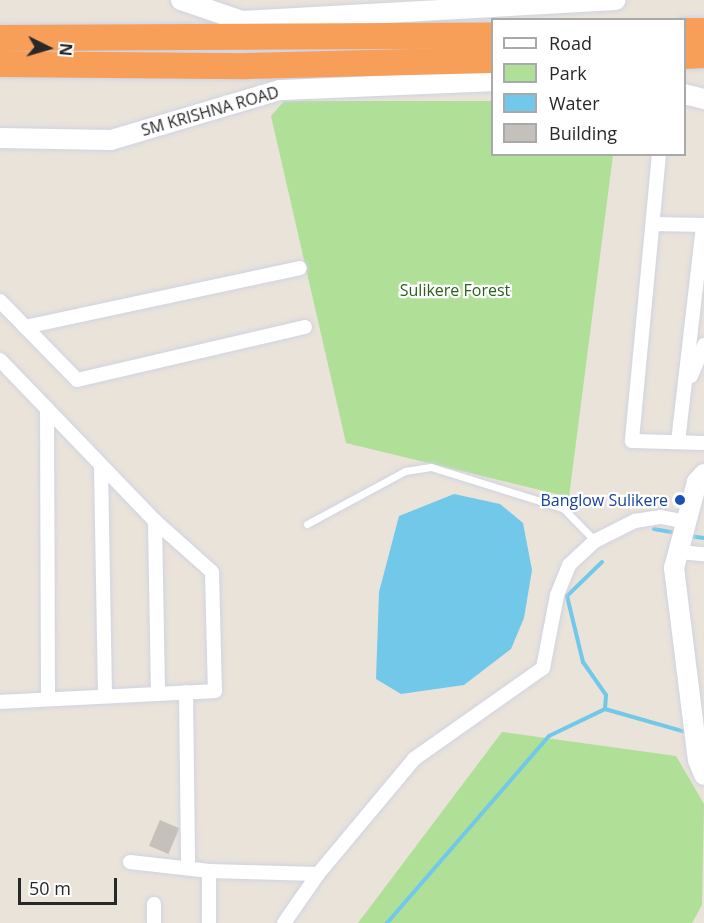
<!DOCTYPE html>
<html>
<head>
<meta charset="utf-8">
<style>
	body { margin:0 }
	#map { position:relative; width:704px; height:923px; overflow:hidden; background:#eae3da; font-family:"Open Sans",sans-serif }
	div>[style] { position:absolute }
	.green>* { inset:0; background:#b0df98 }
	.water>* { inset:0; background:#71c8e9 }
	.stream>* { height:4px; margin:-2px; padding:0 2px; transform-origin:2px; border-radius:2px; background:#71c8e9 }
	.building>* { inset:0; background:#c5c0ba; transform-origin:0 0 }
	.roads { filter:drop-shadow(0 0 2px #d0d3e1) drop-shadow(0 0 2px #d0d3e1) }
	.lane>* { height:7px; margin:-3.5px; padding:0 3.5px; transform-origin:3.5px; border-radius:3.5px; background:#fff }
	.street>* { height:14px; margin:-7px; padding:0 7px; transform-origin:7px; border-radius:7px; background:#fff }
	.secondary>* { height:20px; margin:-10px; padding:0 10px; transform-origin:10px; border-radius:10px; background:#fff }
	.highway>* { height:26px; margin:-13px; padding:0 13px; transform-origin:13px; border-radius:13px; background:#f79e58 }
	.dots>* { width:16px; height:16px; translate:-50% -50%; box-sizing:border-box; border:3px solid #fff; border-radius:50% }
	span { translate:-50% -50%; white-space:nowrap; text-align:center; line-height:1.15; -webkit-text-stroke:4.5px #fff; paint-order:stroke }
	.street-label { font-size:16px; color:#282828 }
	.park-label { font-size:16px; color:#2a611c }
	.transit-label { font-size:16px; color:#164399 }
	.right { translate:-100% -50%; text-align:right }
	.legend { position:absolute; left:491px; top:18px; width:195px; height:138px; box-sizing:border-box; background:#fff; border:2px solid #a9a9a9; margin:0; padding:8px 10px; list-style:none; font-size:18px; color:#282828 }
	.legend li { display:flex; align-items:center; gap:12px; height:30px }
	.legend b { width:30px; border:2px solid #a9a9a9 }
	.north { position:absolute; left:18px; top:18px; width:60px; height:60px; -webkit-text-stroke:4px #fff; paint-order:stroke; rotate:95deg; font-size:16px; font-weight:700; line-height:24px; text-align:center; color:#282828 }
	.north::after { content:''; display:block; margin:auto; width:21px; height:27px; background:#282828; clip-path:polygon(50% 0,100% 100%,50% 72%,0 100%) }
	.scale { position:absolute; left:18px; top:878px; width:99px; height:27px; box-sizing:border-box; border:3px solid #282828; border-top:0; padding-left:8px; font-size:18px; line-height:21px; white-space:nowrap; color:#282828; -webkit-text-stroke:4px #fff; paint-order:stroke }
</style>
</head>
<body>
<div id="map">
	<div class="green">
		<i style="clip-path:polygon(284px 101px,492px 101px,492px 154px,613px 155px,569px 497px,346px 443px,271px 116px)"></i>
		<i style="clip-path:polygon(502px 732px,676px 756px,704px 804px,702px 905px,692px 923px,358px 923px)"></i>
	</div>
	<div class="water">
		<i style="clip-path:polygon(454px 494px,500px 504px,523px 523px,532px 570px,524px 618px,511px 649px,464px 685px,401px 694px,376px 679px,379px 592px,399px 516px)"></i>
	</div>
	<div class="stream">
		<i style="left:654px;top:529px;width:23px;rotate:10deg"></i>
		<i style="left:690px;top:536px;width:14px;rotate:8deg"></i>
		<i style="left:602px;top:562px;width:49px;rotate:135.8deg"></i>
		<i style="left:567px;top:596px;width:68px;rotate:76.4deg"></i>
		<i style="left:583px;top:662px;width:40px;rotate:55.1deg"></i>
		<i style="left:606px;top:695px;width:14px;rotate:94deg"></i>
		<i style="left:387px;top:923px;width:247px;rotate:-49.1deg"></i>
		<i style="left:549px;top:736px;width:62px;rotate:-25.7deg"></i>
		<i style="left:605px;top:709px;width:87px;rotate:15.9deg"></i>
	</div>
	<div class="building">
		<i style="left:160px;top:820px;width:21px;height:28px;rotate:23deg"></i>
	</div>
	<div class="roads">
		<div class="lane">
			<i style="left:307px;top:524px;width:111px;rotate:-28.4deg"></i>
			<i style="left:405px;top:471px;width:26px;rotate:-9deg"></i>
			<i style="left:431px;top:467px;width:138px;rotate:17.3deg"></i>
			<i style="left:563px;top:508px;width:46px;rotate:45.9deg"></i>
		</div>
		<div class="street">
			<i style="left:659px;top:154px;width:288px;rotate:95.4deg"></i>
			<i style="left:632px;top:441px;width:72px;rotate:1.6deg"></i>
			<i style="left:653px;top:224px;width:51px;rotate:1.1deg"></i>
			<i style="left:0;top:301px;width:110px;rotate:45.7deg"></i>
			<i style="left:77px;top:380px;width:234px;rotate:-13.1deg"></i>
			<i style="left:25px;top:327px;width:281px;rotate:-12.1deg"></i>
			<i style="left:0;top:360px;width:223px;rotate:46.1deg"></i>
			<i style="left:155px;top:521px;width:76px;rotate:41.8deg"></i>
			<i style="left:212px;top:572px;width:119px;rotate:88.6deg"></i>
			<i style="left:215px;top:691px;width:215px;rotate:177.1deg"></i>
			<i style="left:691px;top:376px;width:34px;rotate:-67deg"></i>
			<i style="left:47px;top:409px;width:290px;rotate:89.8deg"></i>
			<i style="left:678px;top:442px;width:218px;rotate:-83.4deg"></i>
			<i style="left:101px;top:466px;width:229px;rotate:89deg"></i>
			<i style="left:155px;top:521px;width:171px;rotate:89deg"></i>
			<i style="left:679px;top:552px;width:25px;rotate:5deg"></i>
			<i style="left:186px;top:692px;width:174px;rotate:89.3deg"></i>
			<i style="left:130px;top:862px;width:80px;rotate:6.5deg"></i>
			<i style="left:209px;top:871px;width:109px;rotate:1.6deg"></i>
			<i style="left:154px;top:904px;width:19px;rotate:90deg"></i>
			<i style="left:209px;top:923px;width:52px;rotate:-90deg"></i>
			<i style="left:284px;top:923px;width:60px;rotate:-55.2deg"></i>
			<i style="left:318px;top:874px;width:150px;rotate:-50.1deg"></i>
			<i style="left:414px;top:759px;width:158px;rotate:-35.2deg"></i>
			<i style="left:543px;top:668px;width:74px;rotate:-79.1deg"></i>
			<i style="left:557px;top:595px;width:32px;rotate:-68deg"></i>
			<i style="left:569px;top:565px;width:35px;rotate:-43deg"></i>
			<i style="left:595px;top:541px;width:45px;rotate:-26.6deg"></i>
			<i style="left:635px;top:521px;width:26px;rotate:-9deg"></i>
			<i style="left:661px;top:517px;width:26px;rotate:11deg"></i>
		</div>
		<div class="secondary">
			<i style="left:181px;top:0;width:65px;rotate:19deg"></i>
			<i style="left:242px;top:21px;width:374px;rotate:-3.2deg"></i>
			<i style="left:684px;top:94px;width:21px;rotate:14deg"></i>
			<i style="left:0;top:138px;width:111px;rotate:1deg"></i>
			<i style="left:111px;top:140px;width:176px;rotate:-16.5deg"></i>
			<i style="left:280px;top:90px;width:212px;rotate:-2.4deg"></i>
			<i style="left:704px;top:474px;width:11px;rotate:131deg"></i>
			<i style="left:697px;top:482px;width:89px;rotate:105deg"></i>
			<i style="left:674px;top:568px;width:193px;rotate:82.9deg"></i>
			<i style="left:698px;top:760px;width:16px;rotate:68deg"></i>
		</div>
		<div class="highway">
			<i style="left:684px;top:31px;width:20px"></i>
			<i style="left:0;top:38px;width:492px;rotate:-0.3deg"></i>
			<i style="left:684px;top:56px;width:20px;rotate:-3deg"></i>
			<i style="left:0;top:64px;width:247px;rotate:0.5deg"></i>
			<i style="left:247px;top:66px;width:245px;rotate:-1.4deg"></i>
		</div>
	</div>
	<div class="dots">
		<i style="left:680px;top:500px;background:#1a4fb4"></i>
	</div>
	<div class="street-label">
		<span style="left:210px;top:111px;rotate:-16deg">SM KRISHNA ROAD</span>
	</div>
	<div class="park-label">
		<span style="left:455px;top:290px">Sulikere Forest</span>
	</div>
	<div class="transit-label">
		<span class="right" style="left:668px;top:500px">Banglow Sulikere</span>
	</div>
	<ul class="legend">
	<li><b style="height:8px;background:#fff"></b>Road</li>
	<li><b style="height:16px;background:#b0df98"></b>Park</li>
	<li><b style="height:16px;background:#71c8e9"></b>Water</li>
	<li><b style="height:16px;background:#c5c0ba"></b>Building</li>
	</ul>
	<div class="north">N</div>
	<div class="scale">50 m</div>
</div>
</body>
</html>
